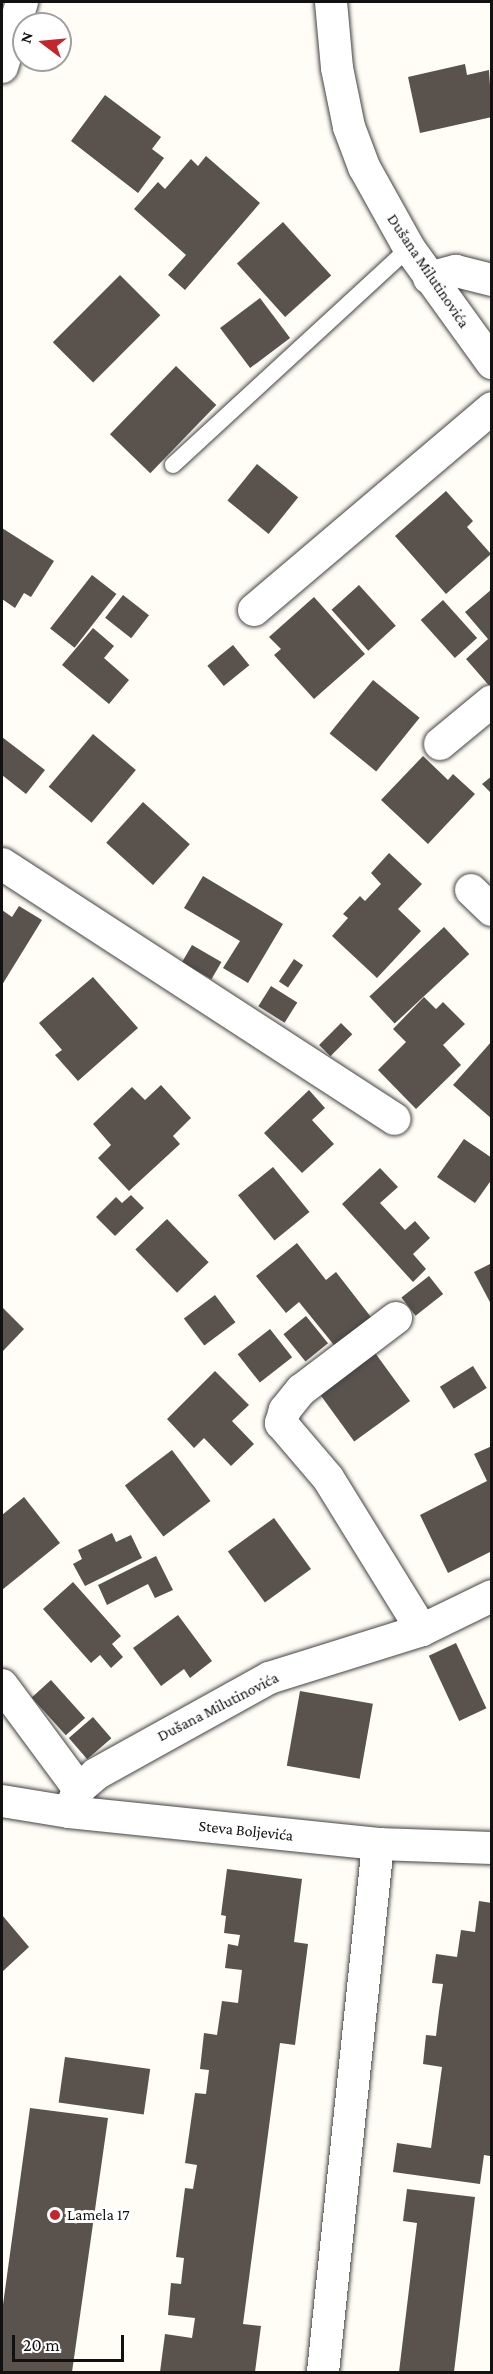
<!DOCTYPE html>
<html>
<head>
<meta charset="utf-8">
<style>
	body { margin:0 }
	#map { position:relative; width:493px; height:2374px; overflow:hidden; background:#fffdf5; font-family:"Crimson Pro",serif }
	div>[style] { position:absolute }
	.building>* { inset:0; background:#5a524d; transform-origin:0 0 }
	.roads { filter:drop-shadow(0 0 2px #444) drop-shadow(0 0 2px #444) }
	.service>* { height:16px; margin:-8px; padding:0 8px; transform-origin:8px; border-radius:8px; background:#fff }
	.minor>* { height:32px; margin:-16px; padding:0 16px; transform-origin:16px; border-radius:16px; background:#fff }
	.dots>* { width:16px; height:16px; translate:-50% -50%; box-sizing:border-box; border:3px solid #fff; border-radius:50% }
	span { translate:-50% -50%; white-space:nowrap; text-align:center; line-height:1.15; -webkit-text-stroke:6px #fff; paint-order:stroke }
	.street-label { font-size:16px; color:#111 }
	.poi-label { font-size:16px; color:#111 }
	.left { translate:0 -50%; text-align:left }
	.frame { position:absolute; inset:0; border:3px solid #111; pointer-events:none }
	.north { position:absolute; left:12px; top:12px; width:60px; height:60px; box-sizing:border-box; background:#fff; border:2px solid #a0a0a0; border-radius:50%; rotate:286deg; font-size:16px; font-weight:700; line-height:24px; text-align:center; color:#111 }
	.north::after { content:''; display:block; margin:auto; width:21px; height:27px; background:#c4262e; clip-path:polygon(50% 0,100% 100%,50% 72%,0 100%) }
	.scale { position:absolute; left:12px; top:2335px; width:112px; height:27px; box-sizing:border-box; border:3px solid #111; border-top:0; padding-left:8px; font-size:18px; line-height:21px; white-space:nowrap; color:#111; -webkit-text-stroke:4px #fff; paint-order:stroke }
</style>
</head>
<body>
<div id="map">
	<div class="building">
		<i style="clip-path:polygon(465px 64px,467px 75px,489px 70px,492px 117px,420px 133px,408px 77px)"></i>
		<i style="clip-path:polygon(105px 95px,161px 137px,152px 149px,164px 158px,138px 193px,71px 141px)"></i>
		<i style="clip-path:polygon(206px 156px,260px 203px,185px 290px,168px 275px,186px 255px,134px 209px,158px 182px,165px 189px,191px 159px,198px 166px)"></i>
		<i style="left:283px;top:222px;width:72px;height:62px;rotate:48deg"></i>
		<i style="left:120px;top:275px;width:57px;height:95px;rotate:45deg"></i>
		<i style="left:260px;top:298px;width:50px;height:50px;rotate:53deg"></i>
		<i style="left:176px;top:366px;width:56px;height:95px;rotate:44deg"></i>
		<i style="left:257px;top:464px;width:53px;height:47px;rotate:39deg"></i>
		<i style="clip-path:polygon(446px 491px,473px 521px,467px 527px,491px 554px,446px 594px,395px 536px)"></i>
		<i style="clip-path:polygon(2px 528px,54px 561px,31px 597px,24px 593px,15px 608px,2px 599px)"></i>
		<i style="left:92px;top:575px;width:31px;height:68px;rotate:38deg"></i>
		<i style="left:359px;top:585px;width:55px;height:37px;rotate:48deg"></i>
		<i style="clip-path:polygon(492px 589px,492px 689px,466px 659px,488px 639px,465px 612px)"></i>
		<i style="left:123px;top:595px;width:33px;height:29px;rotate:38deg"></i>
		<i style="clip-path:polygon(314px 597px,365px 654px,314px 699px,274px 655px,281px 649px,269px 637px)"></i>
		<i style="left:443px;top:600px;width:51px;height:30px;rotate:48deg"></i>
		<i style="clip-path:polygon(93px 628px,114px 646px,104px 658px,129px 680px,109px 704px,62px 665px)"></i>
		<i style="left:233px;top:645px;width:26px;height:33px;rotate:51deg"></i>
		<i style="left:373px;top:680px;width:60px;height:69px;rotate:39deg"></i>
		<i style="left:93px;top:734px;width:56px;height:69px;rotate:40deg"></i>
		<i style="clip-path:polygon(2px 737px,45px 770px,26px 794px,2px 775px)"></i>
		<i style="clip-path:polygon(423px 756px,448px 780px,453px 774px,475px 794px,428px 844px,381px 800px)"></i>
		<i style="clip-path:polygon(492px 776px,492px 794px,482px 784px)"></i>
		<i style="left:143px;top:802px;width:63px;height:55px;rotate:42deg"></i>
		<i style="clip-path:polygon(389px 853px,422px 884px,398px 909px,421px 931px,377px 978px,332px 936px,348px 918px,343px 914px,360px 896px,365px 901px,381px 884px,371px 873px)"></i>
		<i style="clip-path:polygon(203px 876px,283px 924px,248px 983px,223px 968px,240px 941px,184px 908px)"></i>
		<i style="clip-path:polygon(19px 906px,42px 920px,2px 985px,2px 910px,12px 917px)"></i>
		<i style="left:444px;top:927px;width:37px;height:102px;rotate:47deg"></i>
		<i style="left:192px;top:945px;width:34px;height:20px;rotate:30deg"></i>
		<i style="left:294px;top:959px;width:11px;height:27px;rotate:34deg"></i>
		<i style="clip-path:polygon(93px 977px,138px 1028px,78px 1081px,55px 1055px,62px 1050px,39px 1023px)"></i>
		<i style="left:271px;top:986px;width:31px;height:24px;rotate:32deg"></i>
		<i style="clip-path:polygon(424px 997px,436px 1009px,443px 1002px,465px 1024px,443px 1045px,461px 1065px,416px 1109px,378px 1070px,406px 1042px,393px 1029px)"></i>
		<i style="left:341px;top:1023px;width:16px;height:31px;rotate:45deg"></i>
		<i style="clip-path:polygon(492px 1041px,492px 1119px,453px 1085px)"></i>
		<i style="clip-path:polygon(161px 1085px,191px 1118px,173px 1136px,180px 1144px,129px 1191px,98px 1158px,111px 1145px,93px 1124px,132px 1087px,145px 1100px)"></i>
		<i style="clip-path:polygon(309px 1090px,325px 1108px,312px 1120px,334px 1144px,302px 1173px,264px 1133px)"></i>
		<i style="clip-path:polygon(464px 1139px,492px 1158px,492px 1179px,475px 1203px,437px 1177px)"></i>
		<i style="left:273px;top:1167px;width:58px;height:45px;rotate:51deg"></i>
		<i style="clip-path:polygon(380px 1168px,398px 1187px,380px 1203px,405px 1230px,415px 1221px,430px 1238px,413px 1254px,426px 1269px,413px 1282px,342px 1204px)"></i>
		<i style="clip-path:polygon(131px 1195px,144px 1208px,115px 1236px,96px 1217px,116px 1197px,122px 1203px)"></i>
		<i style="left:167px;top:1219px;width:60px;height:44px;rotate:46deg"></i>
		<i style="clip-path:polygon(297px 1243px,326px 1280px,336px 1272px,374px 1321px,338px 1350px,299px 1302px,286px 1313px,256px 1276px)"></i>
		<i style="clip-path:polygon(492px 1263px,492px 1306px,474px 1272px)"></i>
		<i style="left:429px;top:1276px;width:23px;height:35px;rotate:52deg"></i>
		<i style="left:215px;top:1295px;width:34px;height:39px;rotate:53deg"></i>
		<i style="clip-path:polygon(2px 1307px,24px 1329px,2px 1352px)"></i>
		<i style="left:306px;top:1316px;width:35px;height:29px;rotate:51deg"></i>
		<i style="left:270px;top:1329px;width:36px;height:41px;rotate:52deg"></i>
		<i style="left:373px;top:1350px;width:63px;height:69px;rotate:54deg"></i>
		<i style="left:473px;top:1366px;width:26px;height:39px;rotate:58deg"></i>
		<i style="clip-path:polygon(215px 1371px,249px 1405px,232px 1421px,254px 1444px,231px 1466px,204px 1438px,194px 1448px,167px 1419px)"></i>
		<i style="clip-path:polygon(492px 1446px,492px 1551px,448px 1573px,420px 1515px,487px 1481px,474px 1454px)"></i>
		<i style="left:172px;top:1450px;width:64px;height:59px;rotate:53deg"></i>
		<i style="clip-path:polygon(24px 1497px,60px 1543px,2px 1590px,2px 1515px)"></i>
		<i style="left:274px;top:1518px;width:63px;height:57px;rotate:54deg"></i>
		<i style="clip-path:polygon(112px 1533px,116px 1542px,131px 1535px,142px 1558px,85px 1586px,73px 1564px,82px 1559px,78px 1550px)"></i>
		<i style="clip-path:polygon(156px 1556px,173px 1590px,155px 1598px,148px 1584px,107px 1605px,98px 1585px)"></i>
		<i style="clip-path:polygon(73px 1582px,121px 1636px,112px 1644px,123px 1657px,111px 1668px,100px 1655px,91px 1663px,43px 1609px)"></i>
		<i style="clip-path:polygon(178px 1615px,212px 1661px,190px 1678px,184px 1669px,161px 1686px,133px 1648px)"></i>
		<i style="left:456px;top:1643px;width:72px;height:30px;rotate:65deg"></i>
		<i style="left:51px;top:1680px;width:51px;height:26px;rotate:48deg"></i>
		<i style="left:300px;top:1691px;width:74px;height:76px;rotate:10deg"></i>
		<i style="left:93px;top:1717px;width:28px;height:32px;rotate:49deg"></i>
		<i style="clip-path:polygon(227px 1869px,302px 1879px,294px 1942px,308px 1944px,295px 2045px,280px 2043px,243px 2324px,261px 2326px,255px 2372px,160px 2372px,165px 2334px,192px 2338px,195px 2318px,168px 2315px,171px 2283px,181px 2284px,184px 2258px,176px 2257px,185px 2188px,193px 2189px,197px 2165px,185px 2163px,195px 2093px,206px 2094px,209px 2070px,200px 2069px,204px 2033px,217px 2035px,222px 2001px,238px 2003px,242px 1970px,225px 1968px,228px 1944px,238px 1946px,240px 1935px,224px 1933px,226px 1916px,221px 1915px)"></i>
		<i style="clip-path:polygon(479px 1901px,492px 1903px,490px 2156px,484px 2155px,480px 2184px,393px 2172px,397px 2143px,431px 2148px,442px 2067px,423px 2064px,426px 2035px,436px 2036px,439px 2011px,443px 1984px,432px 1983px,436px 1954px,457px 1957px,461px 1930px,475px 1932px)"></i>
		<i style="clip-path:polygon(2px 1915px,29px 1947px,2px 1972px)"></i>
		<i style="left:65px;top:2057px;width:86px;height:46px;rotate:8deg"></i>
		<i style="clip-path:polygon(30px 2108px,108px 2118px,72px 2372px,2px 2372px,2px 2312px)"></i>
		<i style="clip-path:polygon(407px 2189px,475px 2197px,454px 2372px,399px 2372px,417px 2223px,403px 2221px)"></i>
	</div>
	<div class="roads">
		<div class="service">
			<i style="left:173px;top:465px;width:321px;rotate:-42.6deg"></i>
		</div>
		<div class="minor">
			<i style="left:331px;top:2px;width:66px;rotate:84.8deg"></i>
			<i style="left:337px;top:68px;width:60px;rotate:78.5deg"></i>
			<i style="left:349px;top:127px;width:43px;rotate:69.4deg"></i>
			<i style="left:364px;top:167px;width:93px;rotate:60.9deg"></i>
			<i style="left:409px;top:248px;width:142px;rotate:54.2deg"></i>
			<i style="left:2px;top:67px;width:68px;rotate:-72.9deg"></i>
			<i style="left:429px;top:278px;width:28px;rotate:-15deg"></i>
			<i style="left:456px;top:271px;width:37px;rotate:14deg"></i>
			<i style="left:254px;top:610px;width:312px;rotate:-40.3deg"></i>
			<i style="left:440px;top:744px;width:67px;rotate:-39.6deg"></i>
			<i style="left:2px;top:864px;width:468px;rotate:33deg"></i>
			<i style="left:471px;top:890px;width:29px;rotate:44deg"></i>
			<i style="left:396px;top:1318px;width:119px;rotate:142.8deg"></i>
			<i style="left:301px;top:1390px;width:26px;rotate:129deg"></i>
			<i style="left:285px;top:1410px;width:14px;rotate:107deg"></i>
			<i style="left:281px;top:1423px;width:72px;rotate:49.5deg"></i>
			<i style="left:328px;top:1478px;width:179px;rotate:58.3deg"></i>
			<i style="left:2px;top:1685px;width:129px;rotate:53.5deg"></i>
			<i style="left:2px;top:1801px;width:68px;rotate:9.3deg"></i>
			<i style="left:69px;top:1812px;width:311px;rotate:5.9deg"></i>
			<i style="left:378px;top:1844px;width:114px;rotate:2deg"></i>
			<i style="left:69px;top:1812px;width:25px;rotate:-67deg"></i>
			<i style="left:79px;top:1789px;width:23px;rotate:-41deg"></i>
			<i style="left:96px;top:1774px;width:198px;rotate:-29deg"></i>
			<i style="left:269px;top:1678px;width:160px;rotate:-17.4deg"></i>
			<i style="left:422px;top:1630px;width:78px;rotate:-25.9deg"></i>
			<i style="left:323px;top:2372px;width:531px;rotate:-84.05deg"></i>
		</div>
	</div>
	<div class="dots">
		<i style="left:55px;top:2215px;background:#c4262e"></i>
	</div>
	<div class="street-label">
		<span style="left:428px;top:271px;rotate:56deg">Dušana Milutinovića</span>
		<span style="left:218px;top:1707px;rotate:-27deg">Dušana Milutinovića</span>
		<span style="left:246px;top:1831px;rotate:6deg">Steva Boljevića</span>
	</div>
	<div class="poi-label">
		<span class="left" style="left:67px;top:2215px">Lamela 17</span>
	</div>
	<div class="frame"></div>
	<div class="north">N</div>
	<div class="scale">20 m</div>
</div>
</body>
</html>
